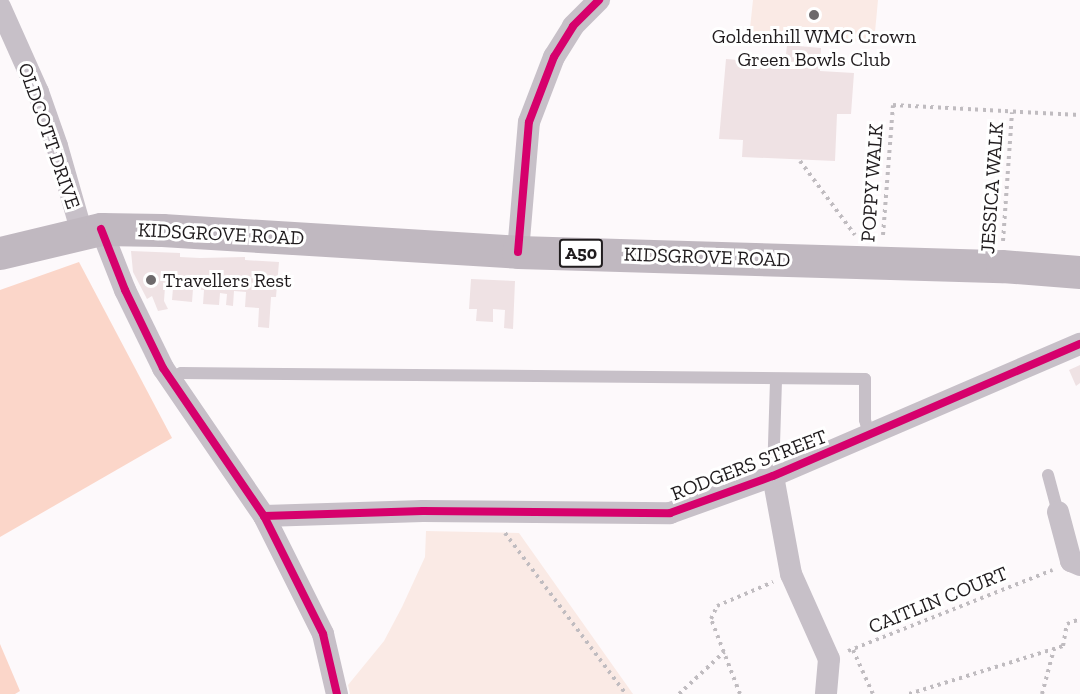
<!DOCTYPE html>
<html>
<head>
<meta charset="utf-8">
<style>
	body { margin:0 }
	#map { position:relative; width:1080px; height:694px; overflow:hidden; background:#fdf9fb; font-family:"Zilla Slab",serif }
	div>[style] { position:absolute }
	.green>* { inset:0; background:#faeae5 }
	.forest>* { inset:0; background:#fbd6c9 }
	.building>* { inset:0; background:#efe2e4 }
	.path>* { height:4px; margin-top:-2px; transform-origin:0; background:repeating-linear-gradient(90deg,#c0bcc0 0 3px,transparent 0 7.5px) }
	.service>* { height:12px; margin:-6px; padding:0 6px; transform-origin:6px; border-radius:6px; background:#c7c0c8 }
	.minor>* { height:22px; margin:-11px; padding:0 11px; transform-origin:11px; border-radius:11px; background:#c7c0c8 }
	.primary>* { height:33px; margin:-16.5px; padding:0 16.5px; transform-origin:16.5px; border-radius:16.5px; background:#c0b8c0 }
	.cycleway>* { height:8px; margin:-4px; padding:0 4px; transform-origin:4px; border-radius:4px; background:#d6006c }
	.dots>* { width:16px; height:16px; translate:-50% -50%; box-sizing:border-box; border:3px solid #fff; border-radius:50% }
	span { translate:-50% -50%; white-space:nowrap; text-align:center; line-height:1.15; -webkit-text-stroke:6px #fff; paint-order:stroke }
	.shield-label span { padding:2px 4px; background:#fff; border:2px solid; border-radius:4px; -webkit-text-stroke-width:0 }
	.shield-label { font-size:18px; color:#201c1e; font-weight:700 }
	.poi-label { font-size:20px; color:#201c1e }
	.left { translate:0 -50%; text-align:left }
	.street-label { font-size:20px; color:#201c1e }
</style>
</head>
<body>
<div id="map">
	<div class="green">
		<i style="clip-path:polygon(753px 0,878px 0,874px 43px,783px 30px,778px 42px,749px 38px)"></i>
		<i style="clip-path:polygon(426px 531px,519px 533px,633px 694px,350px 694px,348px 685px,384px 641px,402px 607px,425px 557px)"></i>
	</div>
	<div class="forest">
		<i style="clip-path:polygon(79px 262px,172px 438px,0 537px,0 290px)"></i>
		<i style="clip-path:polygon(0 644px,20px 691px,15px 694px,0 694px)"></i>
	</div>
	<div class="building">
		<i style="clip-path:polygon(787px 45px,821px 48px,820px 71px,854px 73px,851px 114px,837px 114px,835px 161px,742px 157px,743px 140px,719px 139px,726px 59px,785px 64px)"></i>
		<i style="clip-path:polygon(131px 251px,180px 253px,180px 257px,200px 258px,245px 257px,245px 260px,279px 262px,276px 297px,271px 297px,269px 328px,258px 327px,259px 308px,245px 307px,246px 292px,234px 291px,233px 306px,226px 305px,227px 294px,220px 293px,219px 305px,203px 304px,204px 290px,193px 289px,192px 302px,172px 300px,173px 288px,165px 287px,164px 301px,168px 309px,158px 311px,152px 296px,147px 299px,133px 272px)"></i>
		<i style="clip-path:polygon(471px 279px,515px 281px,513px 329px,504px 328px,505px 310px,493px 309px,493px 322px,476px 321px,477px 309px,469px 309px)"></i>
		<i style="clip-path:polygon(1080px 365px,1080px 383px,1076px 386px,1069px 370px)"></i>
	</div>
	<div class="path">
		<i style="left:800px;top:161px;width:92px;rotate:53.4deg"></i>
		<i style="left:883px;top:235px;width:130px;rotate:-85.6deg"></i>
		<i style="left:893px;top:105px;width:187px;rotate:3.1deg"></i>
		<i style="left:1003px;top:241px;width:129px;rotate:-86deg"></i>
		<i style="left:505px;top:533px;width:201px;rotate:53.1deg"></i>
		<i style="left:853px;top:650px;width:48px;rotate:65.6deg"></i>
		<i style="left:848px;top:651px;width:220px;rotate:-21.6deg"></i>
		<i style="left:679px;top:694px;width:62px;rotate:-43deg"></i>
		<i style="left:740px;top:694px;width:80px;rotate:-111.1deg"></i>
		<i style="left:711px;top:619px;width:14px;rotate:-65deg"></i>
		<i style="left:717px;top:606px;width:61px;rotate:-23.2deg"></i>
		<i style="left:909px;top:694px;width:161px;rotate:-17.3deg"></i>
		<i style="left:1063px;top:646px;width:22px;rotate:-80deg"></i>
		<i style="left:1067px;top:624px;width:14px;rotate:-21deg"></i>
		<i style="left:1042px;top:694px;width:47px;rotate:-75.1deg"></i>
	</div>
	<div class="service">
		<i style="left:170px;top:378px;width:12px;rotate:-24deg"></i>
		<i style="left:181px;top:373px;width:684px;rotate:0.5deg"></i>
		<i style="left:865px;top:379px;width:41px;rotate:90deg"></i>
		<i style="left:865px;top:420px;width:16px;rotate:75deg"></i>
		<i style="left:1048px;top:475px;width:38px;rotate:75deg"></i>
		<i style="left:773px;top:476px;width:97px;rotate:-88.2deg"></i>
	</div>
	<div class="minor">
		<i style="left:0;top:7px;width:93px;rotate:65.9deg"></i>
		<i style="left:38px;top:92px;width:57px;rotate:70.6deg"></i>
		<i style="left:57px;top:146px;width:91px;rotate:74deg"></i>
		<i style="left:101px;top:229px;width:66px;rotate:68.5deg"></i>
		<i style="left:125px;top:290px;width:87px;rotate:64deg"></i>
		<i style="left:163px;top:368px;width:179px;rotate:55.7deg"></i>
		<i style="left:264px;top:516px;width:132px;rotate:63.4deg"></i>
		<i style="left:323px;top:634px;width:62px;rotate:76.9deg"></i>
		<i style="left:518px;top:252px;width:130px;rotate:-85.2deg"></i>
		<i style="left:529px;top:122px;width:70px;rotate:-69deg"></i>
		<i style="left:554px;top:57px;width:36px;rotate:-58deg"></i>
		<i style="left:573px;top:26px;width:37px;rotate:-45deg"></i>
		<i style="left:773px;top:476px;width:100px;rotate:79.6deg"></i>
		<i style="left:791px;top:574px;width:93px;rotate:65.9deg"></i>
		<i style="left:829px;top:659px;width:35px;rotate:95deg"></i>
		<i style="left:1058px;top:512px;width:51px;rotate:75.1deg"></i>
		<i style="left:1071px;top:561px;width:10px;rotate:24deg"></i>
		<i style="left:264px;top:516px;width:159px;rotate:-1.8deg"></i>
		<i style="left:423px;top:511px;width:247px;rotate:0.5deg"></i>
		<i style="left:670px;top:513px;width:109px;rotate:-19.8deg"></i>
		<i style="left:773px;top:476px;width:334px;rotate:-23.3deg"></i>
	</div>
	<div class="primary">
		<i style="left:0;top:253px;width:104px;rotate:-13.4deg"></i>
		<i style="left:101px;top:229px;width:61px;rotate:0.9deg"></i>
		<i style="left:162px;top:230px;width:357px;rotate:3.5deg"></i>
		<i style="left:518px;top:252px;width:484px;rotate:1.7deg"></i>
		<i style="left:1002px;top:266px;width:78px;rotate:4.4deg"></i>
	</div>
	<div class="cycleway">
		<i style="left:101px;top:229px;width:66px;rotate:68.5deg"></i>
		<i style="left:125px;top:290px;width:87px;rotate:64deg"></i>
		<i style="left:163px;top:368px;width:179px;rotate:55.7deg"></i>
		<i style="left:264px;top:516px;width:132px;rotate:63.4deg"></i>
		<i style="left:323px;top:634px;width:62px;rotate:76.9deg"></i>
		<i style="left:518px;top:252px;width:130px;rotate:-85.2deg"></i>
		<i style="left:529px;top:122px;width:70px;rotate:-69deg"></i>
		<i style="left:554px;top:57px;width:36px;rotate:-58deg"></i>
		<i style="left:573px;top:26px;width:37px;rotate:-45deg"></i>
		<i style="left:264px;top:516px;width:159px;rotate:-1.8deg"></i>
		<i style="left:423px;top:511px;width:247px;rotate:0.5deg"></i>
		<i style="left:670px;top:513px;width:109px;rotate:-19.8deg"></i>
		<i style="left:773px;top:476px;width:334px;rotate:-23.3deg"></i>
	</div>
	<div class="dots">
		<i style="left:814px;top:15px;background:#6d696b"></i>
		<i style="left:151px;top:280px;background:#6d696b"></i>
	</div>
	<div class="shield-label">
		<span style="left:581px;top:253px">A50</span>
	</div>
	<div class="poi-label">
		<span style="left:814px;top:48px">Goldenhill WMC Crown<br>Green Bowls Club</span>
		<span class="left" style="left:163px;top:280px">Travellers Rest</span>
	</div>
	<div class="street-label">
		<span style="left:49px;top:136px;rotate:71deg">OLDCOTT DRIVE</span>
		<span style="left:872px;top:183px;rotate:-86deg">POPPY WALK</span>
		<span style="left:992px;top:188px;rotate:-86deg">JESSICA WALK</span>
		<span style="left:221px;top:234px;rotate:3deg">KIDSGROVE ROAD</span>
		<span style="left:707px;top:257px;rotate:2deg">KIDSGROVE ROAD</span>
		<span style="left:749px;top:465px;rotate:-21deg">RODGERS STREET</span>
		<span style="left:938px;top:600px;rotate:-22deg">CAITLIN COURT</span>
	</div>
</div>
</body>
</html>
